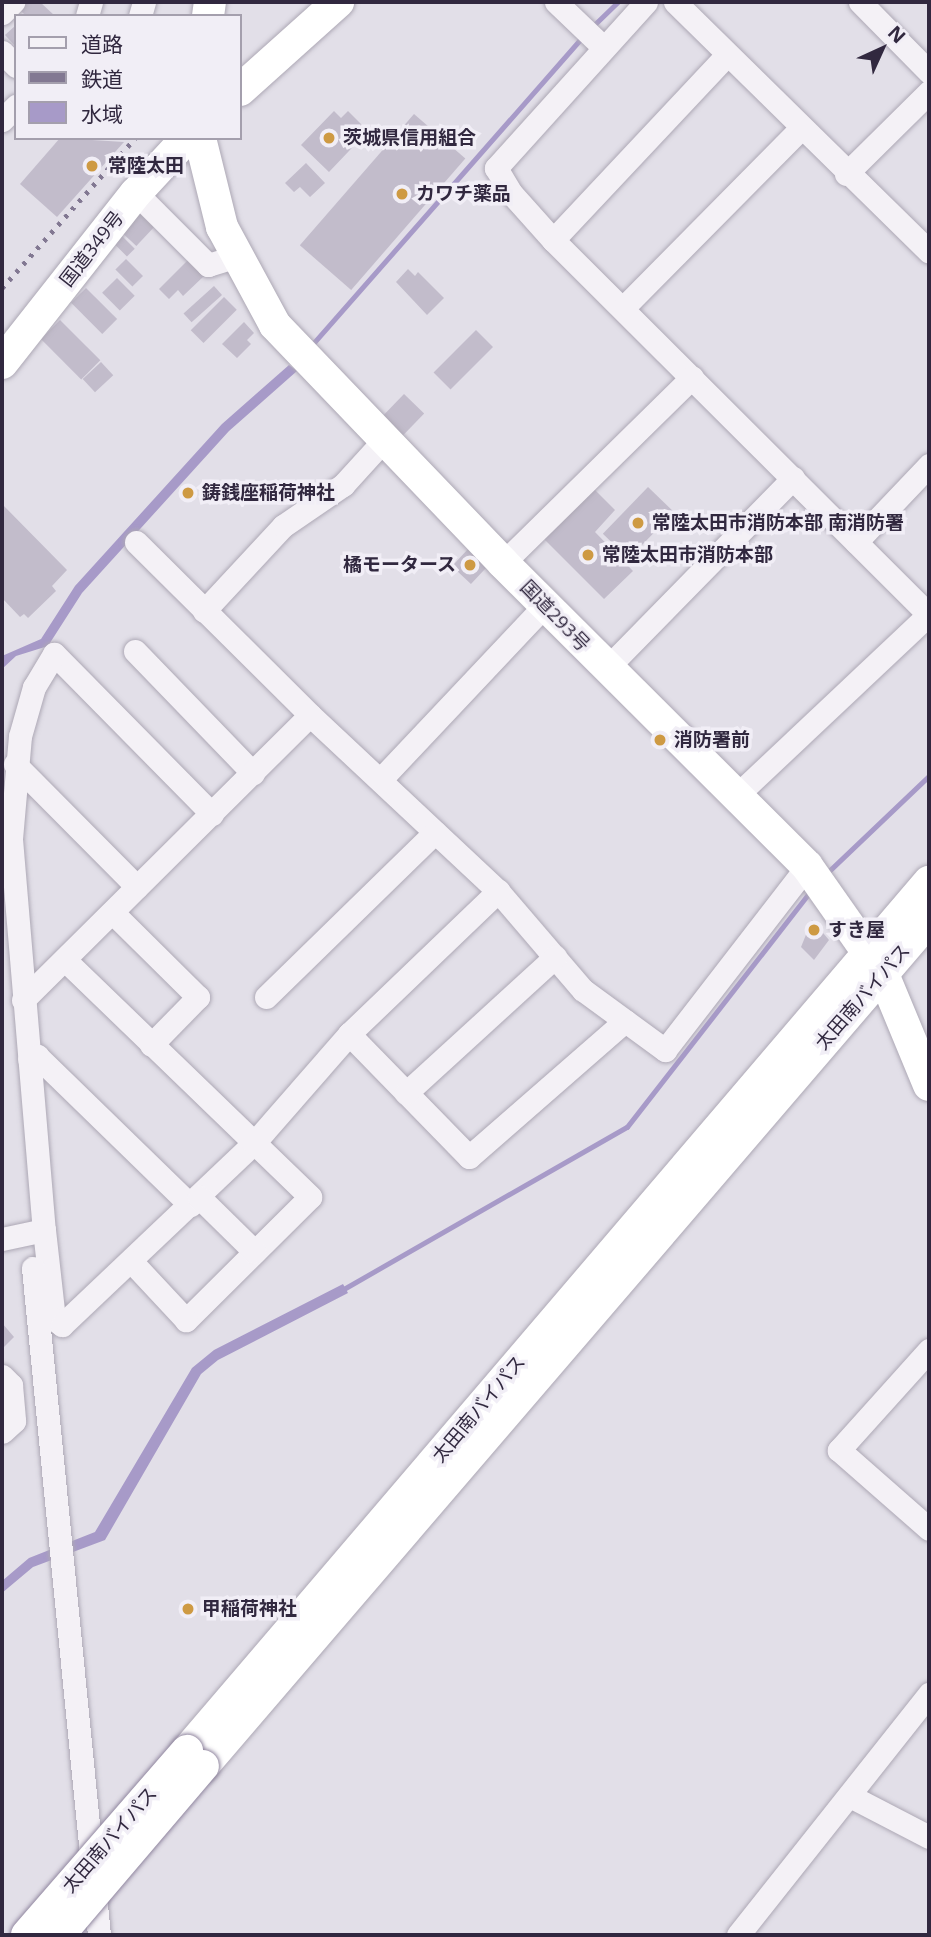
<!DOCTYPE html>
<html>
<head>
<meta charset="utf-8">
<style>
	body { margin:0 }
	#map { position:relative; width:931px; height:1937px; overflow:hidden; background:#e2dfe8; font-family:"Open Sans","Noto Sans JP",sans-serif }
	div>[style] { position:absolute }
	.water>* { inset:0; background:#a79ac8 }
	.stream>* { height:4.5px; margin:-2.25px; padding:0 2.25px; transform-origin:2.25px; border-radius:2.25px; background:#a79ac8 }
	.building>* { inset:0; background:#c2bccb; transform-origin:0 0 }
	.roads { filter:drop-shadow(0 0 2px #ada8b5) drop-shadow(0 0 2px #ada8b5) }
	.minor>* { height:23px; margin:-11.5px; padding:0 11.5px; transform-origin:11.5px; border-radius:11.5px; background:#f4f1f6 }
	.highway>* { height:32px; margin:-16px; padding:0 16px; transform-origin:16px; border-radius:16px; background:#fff }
	.rail>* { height:4.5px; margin-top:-2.25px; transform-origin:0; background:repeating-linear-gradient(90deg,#827892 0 3.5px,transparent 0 10.5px) }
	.bridges { filter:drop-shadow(0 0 2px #90869f) drop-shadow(0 0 2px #90869f) }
	.highway-bridge>* { height:32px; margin:-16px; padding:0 16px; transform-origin:16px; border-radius:16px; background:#fff }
	.dots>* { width:19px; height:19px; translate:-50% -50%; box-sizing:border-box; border:4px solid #f1eef6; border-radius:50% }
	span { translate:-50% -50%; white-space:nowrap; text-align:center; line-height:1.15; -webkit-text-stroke:7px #f1eef6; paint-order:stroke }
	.poi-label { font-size:19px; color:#31283f; font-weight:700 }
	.left { translate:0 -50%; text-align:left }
	.right { translate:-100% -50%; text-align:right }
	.street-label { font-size:19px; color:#31283f }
	.frame { position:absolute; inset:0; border:4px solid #31283f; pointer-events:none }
	.legend { position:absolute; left:14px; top:14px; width:228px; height:126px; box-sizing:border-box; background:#f1eef6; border:2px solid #a49fad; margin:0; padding:9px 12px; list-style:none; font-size:21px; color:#31283f }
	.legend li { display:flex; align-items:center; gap:14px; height:35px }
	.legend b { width:35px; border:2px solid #a49fad }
	.north { position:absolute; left:847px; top:14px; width:70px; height:70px; -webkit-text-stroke:5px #f1eef6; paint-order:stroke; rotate:45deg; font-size:19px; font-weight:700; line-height:28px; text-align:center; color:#31283f }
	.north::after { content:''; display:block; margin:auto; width:24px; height:32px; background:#31283f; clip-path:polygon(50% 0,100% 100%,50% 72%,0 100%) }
</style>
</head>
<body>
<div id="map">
	<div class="water">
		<i style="clip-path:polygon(289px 365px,297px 371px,229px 431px,82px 593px,48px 646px,16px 656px,2px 669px,2px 656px,41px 639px,75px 586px,222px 424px)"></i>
		<i style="clip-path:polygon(343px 1284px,348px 1293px,218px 1360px,201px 1374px,105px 1540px,33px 1567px,2px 1593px,2px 1581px,29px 1558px,95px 1532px,192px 1368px,214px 1350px)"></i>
	</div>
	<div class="stream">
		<i style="left:593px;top:26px;width:35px;rotate:-44deg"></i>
		<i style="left:311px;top:346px;width:411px;rotate:-48.7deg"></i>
		<i style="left:826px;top:874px;width:142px;rotate:-43.6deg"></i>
		<i style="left:342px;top:1290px;width:328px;rotate:-29.8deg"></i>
		<i style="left:627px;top:1127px;width:299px;rotate:-52.1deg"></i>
	</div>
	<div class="building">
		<i style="clip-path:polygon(27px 2px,40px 2px,55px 16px,26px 16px,19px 9px)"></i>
		<i style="clip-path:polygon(16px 25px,16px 47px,5px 35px)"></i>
		<i style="clip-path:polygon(334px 111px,341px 118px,348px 111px,368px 131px,329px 172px,301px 145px)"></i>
		<i style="left:414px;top:114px;width:68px;height:174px;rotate:41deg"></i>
		<i style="clip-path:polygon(60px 138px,124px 142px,57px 217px,20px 184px)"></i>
		<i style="clip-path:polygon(306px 163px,325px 183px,310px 197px,300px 187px,294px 192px,285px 183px)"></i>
		<i style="left:138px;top:212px;width:22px;height:26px;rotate:43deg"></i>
		<i style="left:122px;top:236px;width:18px;height:11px;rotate:45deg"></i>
		<i style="left:126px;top:259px;width:24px;height:15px;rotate:45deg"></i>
		<i style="clip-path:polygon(188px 260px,204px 276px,183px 296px,178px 290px,169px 299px,159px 289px)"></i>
		<i style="clip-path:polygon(408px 269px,415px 276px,418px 272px,444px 298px,427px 315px,396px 282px)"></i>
		<i style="left:117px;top:278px;width:25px;height:21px;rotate:45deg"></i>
		<i style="left:214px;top:286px;width:12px;height:41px;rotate:48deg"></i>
		<i style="left:86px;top:288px;width:44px;height:21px;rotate:45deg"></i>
		<i style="left:224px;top:297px;width:18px;height:47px;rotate:45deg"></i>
		<i style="left:60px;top:320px;width:57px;height:27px;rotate:45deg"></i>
		<i style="clip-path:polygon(244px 322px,254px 333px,247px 340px,251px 344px,237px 358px,222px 344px)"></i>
		<i style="left:476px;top:330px;width:24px;height:60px;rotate:45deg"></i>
		<i style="left:101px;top:362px;width:18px;height:25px;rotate:47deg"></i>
		<i style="left:404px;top:394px;width:28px;height:33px;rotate:44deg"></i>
		<i style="left:648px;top:487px;width:36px;height:65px;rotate:44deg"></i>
		<i style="clip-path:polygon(594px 489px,615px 510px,595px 532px,633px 571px,604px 599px,543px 538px)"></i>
		<i style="clip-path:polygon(2px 504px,67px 570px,52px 586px,56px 591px,28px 618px,24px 614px,20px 617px,2px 598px)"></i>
		<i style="left:469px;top:548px;width:26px;height:25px;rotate:43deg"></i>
		<i style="clip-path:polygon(812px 920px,829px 940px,814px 960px,801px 947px)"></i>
		<i style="clip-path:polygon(2px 1323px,14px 1337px,2px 1349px)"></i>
	</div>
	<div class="roads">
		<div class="minor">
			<i style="left:556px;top:2px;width:64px;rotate:43.7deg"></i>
			<i style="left:646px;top:2px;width:224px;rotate:132.1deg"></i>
			<i style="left:496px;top:168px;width:29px;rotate:59deg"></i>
			<i style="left:511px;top:193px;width:63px;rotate:48.2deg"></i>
			<i style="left:553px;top:240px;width:531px;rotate:44.92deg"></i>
			<i style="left:675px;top:2px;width:356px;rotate:44.5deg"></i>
			<i style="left:860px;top:2px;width:98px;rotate:45.4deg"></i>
			<i style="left:2px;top:13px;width:16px;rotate:-45deg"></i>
			<i style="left:87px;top:16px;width:15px;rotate:-74deg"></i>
			<i style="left:140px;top:16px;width:15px;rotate:-74deg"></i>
			<i style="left:2px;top:52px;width:20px;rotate:45deg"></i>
			<i style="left:2px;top:120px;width:20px;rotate:-45deg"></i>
			<i style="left:846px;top:174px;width:117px;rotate:-44.7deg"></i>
			<i style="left:136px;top:193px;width:102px;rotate:45deg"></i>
			<i style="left:208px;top:265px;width:28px;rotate:-17deg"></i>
			<i style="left:553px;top:240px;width:254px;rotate:-46.8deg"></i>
			<i style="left:623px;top:308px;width:253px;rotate:-45.3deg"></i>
			<i style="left:136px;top:542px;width:245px;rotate:44.8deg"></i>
			<i style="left:310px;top:715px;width:258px;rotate:43.1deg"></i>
			<i style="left:498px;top:891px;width:130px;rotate:49.4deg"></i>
			<i style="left:583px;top:990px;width:102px;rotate:36.2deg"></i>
			<i style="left:665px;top:1050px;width:232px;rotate:-52.3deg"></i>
			<i style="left:856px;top:542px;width:106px;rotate:-46.5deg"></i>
			<i style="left:503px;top:563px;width:265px;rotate:-44.5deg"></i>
			<i style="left:204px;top:611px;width:116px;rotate:-47.1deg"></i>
			<i style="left:283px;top:526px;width:73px;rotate:-34.3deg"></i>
			<i style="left:343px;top:485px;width:61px;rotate:-47.7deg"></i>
			<i style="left:135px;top:651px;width:170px;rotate:46deg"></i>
			<i style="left:607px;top:668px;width:266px;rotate:-45.6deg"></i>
			<i style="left:15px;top:764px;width:173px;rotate:45.2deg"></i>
			<i style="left:381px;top:779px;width:239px;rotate:-46.7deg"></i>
			<i style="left:736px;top:796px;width:265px;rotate:-43.3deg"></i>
			<i style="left:212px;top:814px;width:225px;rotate:-134.6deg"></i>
			<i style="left:54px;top:654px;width:39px;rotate:121deg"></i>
			<i style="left:34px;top:687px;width:51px;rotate:105.9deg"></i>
			<i style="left:20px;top:736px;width:103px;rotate:95deg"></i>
			<i style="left:11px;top:839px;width:392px;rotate:85.2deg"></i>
			<i style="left:44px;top:1230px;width:90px;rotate:83.6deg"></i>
			<i style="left:54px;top:1319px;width:10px;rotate:37deg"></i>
			<i style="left:62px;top:1325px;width:265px;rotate:-43.5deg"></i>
			<i style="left:254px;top:1143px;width:145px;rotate:-48.9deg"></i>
			<i style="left:349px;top:1034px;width:207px;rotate:-43.8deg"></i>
			<i style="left:112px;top:912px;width:121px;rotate:44.7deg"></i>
			<i style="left:198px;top:997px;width:67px;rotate:134.4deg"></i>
			<i style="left:65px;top:960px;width:341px;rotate:44deg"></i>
			<i style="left:310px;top:1197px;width:175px;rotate:135.2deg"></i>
			<i style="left:186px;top:1320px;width:79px;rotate:-133deg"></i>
			<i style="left:266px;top:997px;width:236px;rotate:-44.3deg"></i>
			<i style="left:23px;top:1000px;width:404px;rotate:-44.8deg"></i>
			<i style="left:349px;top:1034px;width:172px;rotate:45.7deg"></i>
			<i style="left:469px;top:1157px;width:207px;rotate:-41.1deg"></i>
			<i style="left:29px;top:1059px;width:9px;rotate:-21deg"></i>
			<i style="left:37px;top:1056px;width:214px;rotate:44.2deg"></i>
			<i style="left:406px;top:1093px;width:202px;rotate:-42.4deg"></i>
			<i style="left:199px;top:1197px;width:78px;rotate:44.5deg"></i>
			<i style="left:2px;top:1239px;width:43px;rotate:-12.1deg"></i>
			<i style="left:33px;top:1268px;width:670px;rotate:84.35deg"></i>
			<i style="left:929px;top:1350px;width:135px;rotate:132deg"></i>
			<i style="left:839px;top:1450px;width:120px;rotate:41.3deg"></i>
			<i style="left:2px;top:1376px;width:13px;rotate:45deg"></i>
			<i style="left:11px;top:1385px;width:36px;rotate:85deg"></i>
			<i style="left:14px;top:1421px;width:16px;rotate:137deg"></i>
			<i style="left:850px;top:1796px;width:89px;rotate:27.4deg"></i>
			<i style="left:738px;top:1935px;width:308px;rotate:-51.6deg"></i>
		</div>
		<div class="highway">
			<i style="left:208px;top:16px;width:14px;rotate:-82deg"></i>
			<i style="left:240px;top:90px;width:132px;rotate:-41.9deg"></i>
			<i style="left:200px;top:138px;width:92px;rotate:76.1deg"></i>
			<i style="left:222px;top:227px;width:111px;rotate:61.6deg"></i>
			<i style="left:275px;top:325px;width:330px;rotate:46.2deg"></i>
			<i style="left:503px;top:563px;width:429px;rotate:44.9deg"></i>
			<i style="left:807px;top:866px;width:132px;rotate:54.9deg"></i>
			<i style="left:883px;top:974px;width:120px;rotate:67.5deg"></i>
			<i style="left:2px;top:363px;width:216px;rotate:-51.8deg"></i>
			<i style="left:136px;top:193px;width:75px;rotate:-47.2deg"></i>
			<i style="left:187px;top:1751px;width:1143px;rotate:-49.51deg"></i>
			<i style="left:203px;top:1766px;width:1115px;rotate:-49.37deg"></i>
		</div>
	</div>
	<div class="rail">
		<i style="left:2px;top:288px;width:200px;rotate:-48.4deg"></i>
	</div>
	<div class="bridges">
		<div class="highway-bridge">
			<i style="left:27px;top:1935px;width:244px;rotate:-49deg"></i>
			<i style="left:59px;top:1935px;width:222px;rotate:-49.6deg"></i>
		</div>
	</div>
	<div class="dots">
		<i style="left:329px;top:138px;background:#ce9a43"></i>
		<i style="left:92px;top:166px;background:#ce9a43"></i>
		<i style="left:402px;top:194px;background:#ce9a43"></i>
		<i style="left:188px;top:493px;background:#ce9a43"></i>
		<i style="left:638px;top:523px;background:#ce9a43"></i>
		<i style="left:588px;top:555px;background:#ce9a43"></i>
		<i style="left:470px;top:565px;background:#ce9a43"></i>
		<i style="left:660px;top:740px;background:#ce9a43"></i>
		<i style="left:814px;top:930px;background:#ce9a43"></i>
		<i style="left:188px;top:1609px;background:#ce9a43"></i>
	</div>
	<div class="poi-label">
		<span class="left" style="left:343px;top:138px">茨城県信用組合</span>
		<span class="left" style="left:108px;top:166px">常陸太田</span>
		<span class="left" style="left:416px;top:194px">カワチ薬品</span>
		<span class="left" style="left:202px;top:493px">鋳銭座稲荷神社</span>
		<span class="left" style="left:652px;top:523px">常陸太田市消防本部 南消防署</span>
		<span class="left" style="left:602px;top:555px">常陸太田市消防本部</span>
		<span class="right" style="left:456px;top:565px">橘モータース</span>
		<span class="left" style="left:674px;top:740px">消防署前</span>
		<span class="left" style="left:828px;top:930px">すき屋</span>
		<span class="left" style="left:202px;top:1609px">甲稲荷神社</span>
	</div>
	<div class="street-label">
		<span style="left:92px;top:249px;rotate:-52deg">国道349号</span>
		<span style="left:555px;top:616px;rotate:46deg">国道293号</span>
		<span style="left:863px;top:997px;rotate:-49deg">太田南バイパス</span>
		<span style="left:479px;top:1409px;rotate:-50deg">太田南バイパス</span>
		<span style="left:110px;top:1840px;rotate:-49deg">太田南バイパス</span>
	</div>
	<div class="frame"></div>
	<ul class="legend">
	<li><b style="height:9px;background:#f4f1f6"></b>道路</li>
	<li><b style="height:9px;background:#827892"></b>鉄道</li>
	<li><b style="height:19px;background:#a79ac8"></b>水域</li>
	</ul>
	<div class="north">N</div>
</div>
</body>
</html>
